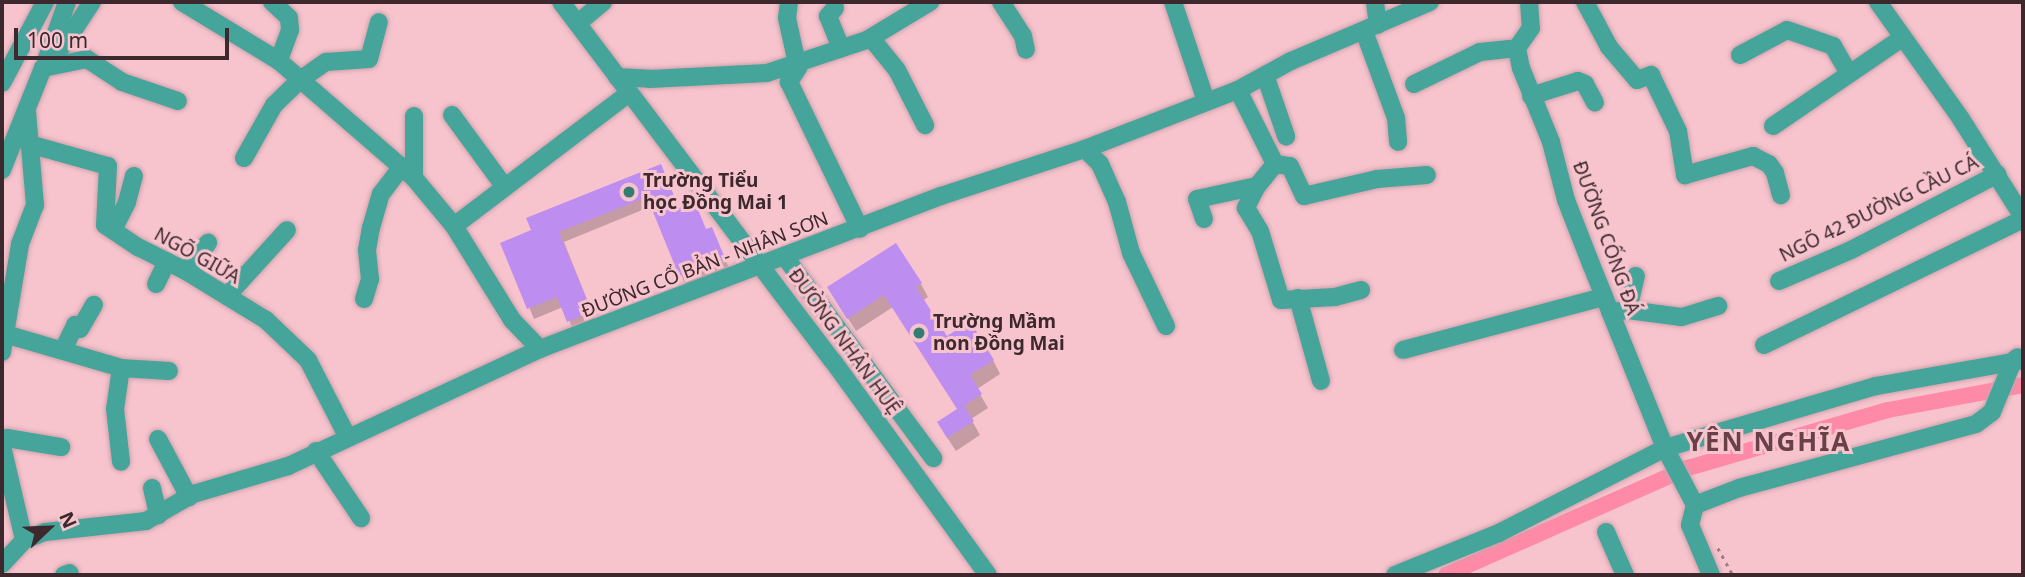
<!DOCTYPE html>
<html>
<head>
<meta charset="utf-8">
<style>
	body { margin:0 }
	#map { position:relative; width:2025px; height:577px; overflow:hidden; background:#f7c4ce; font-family:"Noto Sans",sans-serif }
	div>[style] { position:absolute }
	.shadow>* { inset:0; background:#0003 }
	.canal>* { height:16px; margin:-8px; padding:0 8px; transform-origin:8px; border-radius:8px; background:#fe8aa7 }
	.building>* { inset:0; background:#bd8eef }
	.path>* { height:2.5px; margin-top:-1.25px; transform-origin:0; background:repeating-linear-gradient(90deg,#9f7b82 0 3.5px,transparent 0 8.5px) }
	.roads { filter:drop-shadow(0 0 2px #cea2ab) drop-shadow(0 0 2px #cea2ab) }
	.minor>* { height:18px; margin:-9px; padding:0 9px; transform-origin:9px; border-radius:9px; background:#45a59b }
	.dots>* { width:19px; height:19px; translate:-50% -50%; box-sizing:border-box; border:4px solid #f7c4ce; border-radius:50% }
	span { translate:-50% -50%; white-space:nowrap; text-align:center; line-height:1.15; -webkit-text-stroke:6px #f7c4ce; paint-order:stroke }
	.poi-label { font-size:19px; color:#3d292d; font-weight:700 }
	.left { translate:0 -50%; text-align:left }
	.street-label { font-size:19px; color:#3d292d }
	.district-label { font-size:26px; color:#693f48; font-weight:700; letter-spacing:2px }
	.frame { position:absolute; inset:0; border:4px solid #3d292d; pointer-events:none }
	.north { position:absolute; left:14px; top:493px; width:70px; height:70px; -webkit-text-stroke:5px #f7c4ce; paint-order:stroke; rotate:67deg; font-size:19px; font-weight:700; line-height:28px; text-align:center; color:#3d292d }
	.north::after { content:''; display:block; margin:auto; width:24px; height:32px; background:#3d292d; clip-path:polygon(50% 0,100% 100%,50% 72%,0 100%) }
	.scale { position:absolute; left:14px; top:28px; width:215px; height:32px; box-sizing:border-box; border:4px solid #3d292d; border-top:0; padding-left:9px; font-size:21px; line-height:24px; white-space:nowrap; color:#3d292d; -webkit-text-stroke:5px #f7c4ce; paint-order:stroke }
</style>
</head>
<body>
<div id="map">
	<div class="shadow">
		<i style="clip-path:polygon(660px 166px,679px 210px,706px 231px,711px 229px,729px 268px,686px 286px,652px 206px,564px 242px,596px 322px,574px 331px,563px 307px,534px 319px,502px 243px,533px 231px)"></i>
		<i style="clip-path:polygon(921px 284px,928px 297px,922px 301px,946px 338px,993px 360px,1000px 374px,977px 389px,988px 408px,971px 419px,980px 435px,956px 451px,946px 436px,959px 410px,893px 307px,856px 331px,837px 301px)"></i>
	</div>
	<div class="canal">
		<i style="left:1446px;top:575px;width:265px;rotate:-23.9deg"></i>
		<i style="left:1688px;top:468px;width:208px;rotate:-16.2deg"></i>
		<i style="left:1888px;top:410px;width:137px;rotate:-10.5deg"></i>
	</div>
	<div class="building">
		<i style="clip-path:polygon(661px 164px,679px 208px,695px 202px,706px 229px,712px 227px,725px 258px,679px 276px,647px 197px,559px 232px,592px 312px,567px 322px,557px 297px,527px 309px,500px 243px,531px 230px,526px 218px)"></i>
		<i style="clip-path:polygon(896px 243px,922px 283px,916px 287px,947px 336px,970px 321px,994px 360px,970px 375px,982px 394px,964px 406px,974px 421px,947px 438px,937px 422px,957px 409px,884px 295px,847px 319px,827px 287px)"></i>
	</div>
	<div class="path">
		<i style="left:1718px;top:548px;width:31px;rotate:61deg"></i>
	</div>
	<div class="roads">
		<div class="minor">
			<i style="left:182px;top:2px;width:114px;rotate:31.3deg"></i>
			<i style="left:279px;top:61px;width:179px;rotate:40.9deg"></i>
			<i style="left:414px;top:178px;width:62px;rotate:50.2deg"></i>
			<i style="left:454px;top:226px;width:110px;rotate:58.3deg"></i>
			<i style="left:512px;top:320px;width:40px;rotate:46deg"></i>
			<i style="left:272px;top:2px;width:23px;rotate:43deg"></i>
			<i style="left:289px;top:18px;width:12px;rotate:85deg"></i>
			<i style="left:290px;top:30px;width:33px;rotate:110deg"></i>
			<i style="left:561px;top:2px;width:450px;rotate:52.9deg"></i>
			<i style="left:833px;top:361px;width:264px;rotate:54.1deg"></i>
			<i style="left:789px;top:2px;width:16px;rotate:97deg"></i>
			<i style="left:787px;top:18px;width:51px;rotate:77.6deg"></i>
			<i style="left:798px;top:68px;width:17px;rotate:123deg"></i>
			<i style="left:789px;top:82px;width:163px;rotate:64.2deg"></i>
			<i style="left:1001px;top:2px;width:40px;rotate:57.1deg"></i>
			<i style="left:1023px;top:36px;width:14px;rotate:78deg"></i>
			<i style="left:1173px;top:2px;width:104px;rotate:71.6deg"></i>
			<i style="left:1375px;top:2px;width:23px;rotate:83deg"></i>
			<i style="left:1529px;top:2px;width:26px;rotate:86deg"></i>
			<i style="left:1531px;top:28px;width:24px;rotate:125deg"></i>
			<i style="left:1517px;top:48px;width:20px;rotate:79deg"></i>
			<i style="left:1521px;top:68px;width:80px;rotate:67.9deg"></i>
			<i style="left:1551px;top:142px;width:60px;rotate:75.5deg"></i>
			<i style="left:1566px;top:200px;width:69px;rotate:68.7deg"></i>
			<i style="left:1591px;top:264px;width:198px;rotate:68.1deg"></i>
			<i style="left:1665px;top:448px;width:64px;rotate:62.2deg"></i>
			<i style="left:1695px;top:505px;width:21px;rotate:104deg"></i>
			<i style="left:1690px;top:525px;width:54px;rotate:67.2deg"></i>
			<i style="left:1585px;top:2px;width:51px;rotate:61.9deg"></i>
			<i style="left:1609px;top:47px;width:43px;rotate:49.7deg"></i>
			<i style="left:1637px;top:80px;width:15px;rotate:-20deg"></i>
			<i style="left:1651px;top:75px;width:62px;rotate:64.3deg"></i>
			<i style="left:1678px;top:131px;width:45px;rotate:81deg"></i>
			<i style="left:1685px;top:175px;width:71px;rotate:-15.6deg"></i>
			<i style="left:1753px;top:156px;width:18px;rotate:27deg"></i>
			<i style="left:1769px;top:164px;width:11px;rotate:56deg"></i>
			<i style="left:1775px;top:173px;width:23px;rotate:75deg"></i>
			<i style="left:1878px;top:2px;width:143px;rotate:54.6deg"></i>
			<i style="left:1961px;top:119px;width:116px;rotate:57.7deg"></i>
			<i style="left:835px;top:8px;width:11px;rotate:131deg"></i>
			<i style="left:828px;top:16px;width:35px;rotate:68deg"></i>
			<i style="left:578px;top:23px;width:33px;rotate:-40deg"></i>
			<i style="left:1364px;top:31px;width:93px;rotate:69.8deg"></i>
			<i style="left:1396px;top:118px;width:24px;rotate:85deg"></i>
			<i style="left:871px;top:38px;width:41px;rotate:50.9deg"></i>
			<i style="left:897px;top:70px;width:62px;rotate:63deg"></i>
			<i style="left:1740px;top:55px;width:53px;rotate:-28deg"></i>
			<i style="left:1787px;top:30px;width:49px;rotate:19.2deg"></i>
			<i style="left:1833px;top:46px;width:32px;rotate:60deg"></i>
			<i style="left:47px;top:58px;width:59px;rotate:-70.3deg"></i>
			<i style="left:43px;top:68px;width:45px;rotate:-11.6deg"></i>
			<i style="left:87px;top:59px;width:42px;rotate:33.3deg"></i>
			<i style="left:122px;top:82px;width:59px;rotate:18.7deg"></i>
			<i style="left:1265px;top:75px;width:65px;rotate:71deg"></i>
			<i style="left:617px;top:77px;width:33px;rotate:3deg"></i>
			<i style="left:650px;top:79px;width:117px;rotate:-2.9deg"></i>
			<i style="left:767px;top:73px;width:105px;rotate:-18.3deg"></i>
			<i style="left:867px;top:40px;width:74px;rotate:-31.1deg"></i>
			<i style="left:2px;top:83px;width:92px;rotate:-62deg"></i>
			<i style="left:1414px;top:84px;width:73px;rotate:-25.9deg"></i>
			<i style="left:1480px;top:52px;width:37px;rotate:-6deg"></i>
			<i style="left:1238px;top:90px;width:83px;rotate:63.4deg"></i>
			<i style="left:1531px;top:96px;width:49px;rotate:-17.7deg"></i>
			<i style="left:1578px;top:81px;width:8px;rotate:23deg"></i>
			<i style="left:1585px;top:84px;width:21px;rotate:62deg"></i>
			<i style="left:452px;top:115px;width:88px;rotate:53.8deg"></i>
			<i style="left:1773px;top:126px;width:156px;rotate:-34.3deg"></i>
			<i style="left:29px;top:144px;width:82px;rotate:15.6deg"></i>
			<i style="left:108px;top:166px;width:59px;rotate:92.9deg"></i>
			<i style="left:105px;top:225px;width:40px;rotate:34deg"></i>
			<i style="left:138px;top:247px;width:54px;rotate:26.6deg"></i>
			<i style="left:186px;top:271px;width:94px;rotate:31.5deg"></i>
			<i style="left:266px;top:320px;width:58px;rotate:43.6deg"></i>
			<i style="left:308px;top:360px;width:85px;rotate:62.8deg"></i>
			<i style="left:1085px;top:149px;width:21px;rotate:45deg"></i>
			<i style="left:1100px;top:164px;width:42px;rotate:65.9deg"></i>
			<i style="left:1117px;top:202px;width:53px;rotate:74.6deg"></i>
			<i style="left:1131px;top:253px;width:81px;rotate:64.4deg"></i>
			<i style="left:244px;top:158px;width:61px;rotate:-60.5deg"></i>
			<i style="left:274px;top:105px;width:36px;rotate:-44deg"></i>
			<i style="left:300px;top:80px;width:32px;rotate:-35deg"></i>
			<i style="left:326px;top:62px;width:43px;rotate:-4deg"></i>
			<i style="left:369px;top:59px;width:38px;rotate:-75deg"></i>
			<i style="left:1275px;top:164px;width:28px;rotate:129deg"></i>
			<i style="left:1257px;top:186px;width:25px;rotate:117deg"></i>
			<i style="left:1246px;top:208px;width:27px;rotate:59deg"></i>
			<i style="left:1260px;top:231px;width:72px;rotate:73.1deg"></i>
			<i style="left:1281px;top:300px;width:54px;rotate:-3.2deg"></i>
			<i style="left:1335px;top:297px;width:27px;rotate:-15deg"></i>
			<i style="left:1275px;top:164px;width:15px;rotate:8deg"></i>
			<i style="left:1290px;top:166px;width:33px;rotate:65deg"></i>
			<i style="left:1304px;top:196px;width:75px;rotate:-13.1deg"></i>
			<i style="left:1377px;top:179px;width:50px;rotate:-4.6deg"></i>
			<i style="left:2px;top:170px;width:110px;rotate:-68.1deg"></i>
			<i style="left:43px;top:68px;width:33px;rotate:-49deg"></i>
			<i style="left:65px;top:43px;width:49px;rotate:-56.6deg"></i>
			<i style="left:414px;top:178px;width:62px;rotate:-90deg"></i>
			<i style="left:1204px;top:219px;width:21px;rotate:-109deg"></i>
			<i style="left:1197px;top:199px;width:61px;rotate:-12.2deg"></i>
			<i style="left:454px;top:226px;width:218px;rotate:-37.2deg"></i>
			<i style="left:113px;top:230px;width:31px;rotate:-63deg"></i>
			<i style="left:127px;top:202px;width:27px;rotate:-75deg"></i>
			<i style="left:785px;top:257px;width:250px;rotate:53.6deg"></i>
			<i style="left:186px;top:271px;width:36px;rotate:-52deg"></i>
			<i style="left:1779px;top:281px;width:78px;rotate:-23.3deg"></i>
			<i style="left:1851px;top:250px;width:165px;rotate:-27.3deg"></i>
			<i style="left:156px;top:284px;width:25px;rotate:-64deg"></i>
			<i style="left:227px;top:296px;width:89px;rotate:-47.7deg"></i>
			<i style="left:1298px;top:298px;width:86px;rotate:74.5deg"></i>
			<i style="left:364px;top:299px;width:21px;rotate:-73deg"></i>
			<i style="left:370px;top:279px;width:29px;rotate:-96deg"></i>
			<i style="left:367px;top:250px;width:22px;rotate:-80deg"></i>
			<i style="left:371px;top:228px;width:35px;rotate:-74deg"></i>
			<i style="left:381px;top:194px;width:35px;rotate:-53deg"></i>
			<i style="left:1628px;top:310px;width:35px;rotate:-77deg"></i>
			<i style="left:1610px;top:312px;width:18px;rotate:-6deg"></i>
			<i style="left:1628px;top:310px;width:54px;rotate:7.4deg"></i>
			<i style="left:1682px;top:317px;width:38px;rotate:-17deg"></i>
			<i style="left:5px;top:334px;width:121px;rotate:16.3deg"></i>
			<i style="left:121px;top:368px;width:48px;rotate:3.6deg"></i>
			<i style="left:1764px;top:345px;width:288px;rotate:-25.9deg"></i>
			<i style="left:63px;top:350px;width:28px;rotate:-64deg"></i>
			<i style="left:75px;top:325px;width:6px;rotate:39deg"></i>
			<i style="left:80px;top:329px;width:28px;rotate:-60deg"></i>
			<i style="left:1403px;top:350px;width:208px;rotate:-14.8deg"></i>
			<i style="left:2px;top:352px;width:109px;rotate:-80.5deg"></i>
			<i style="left:20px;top:244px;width:42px;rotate:-69deg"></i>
			<i style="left:35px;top:205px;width:94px;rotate:-94.9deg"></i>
			<i style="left:121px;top:368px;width:41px;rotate:98.3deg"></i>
			<i style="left:115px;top:409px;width:53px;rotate:83.5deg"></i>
			<i style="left:158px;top:439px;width:66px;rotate:61.9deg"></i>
			<i style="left:2px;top:446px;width:97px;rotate:76.8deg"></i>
			<i style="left:2px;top:446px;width:9px;rotate:-58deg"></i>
			<i style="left:7px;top:438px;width:55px;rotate:9.5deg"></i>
			<i style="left:316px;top:451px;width:81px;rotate:56.1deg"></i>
			<i style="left:152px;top:488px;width:28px;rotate:77deg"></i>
			<i style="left:1695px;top:505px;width:47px;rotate:-21.1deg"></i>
			<i style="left:1739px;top:488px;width:245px;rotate:-15.1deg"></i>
			<i style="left:1976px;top:424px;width:20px;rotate:-37deg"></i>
			<i style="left:1992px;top:412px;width:55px;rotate:-67.6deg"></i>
			<i style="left:2013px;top:361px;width:6px;rotate:-39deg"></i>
			<i style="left:1606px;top:532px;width:47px;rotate:66.2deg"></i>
			<i style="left:2px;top:564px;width:33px;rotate:-47deg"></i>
			<i style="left:24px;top:540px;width:22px;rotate:-21deg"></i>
			<i style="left:45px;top:532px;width:102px;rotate:-6.2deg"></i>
			<i style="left:146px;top:521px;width:54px;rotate:-29.9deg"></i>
			<i style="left:193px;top:494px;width:99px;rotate:-16.4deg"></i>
			<i style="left:288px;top:466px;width:278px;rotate:-24.9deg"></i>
			<i style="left:540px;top:349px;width:429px;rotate:-20.9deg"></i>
			<i style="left:941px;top:196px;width:151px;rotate:-18.1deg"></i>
			<i style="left:1085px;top:149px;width:164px;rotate:-21.1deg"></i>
			<i style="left:1238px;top:90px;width:60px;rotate:-28.7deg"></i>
			<i style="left:1291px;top:61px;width:151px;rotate:-23deg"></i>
			<i style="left:64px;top:575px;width:6px;rotate:-18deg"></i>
			<i style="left:1395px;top:575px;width:112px;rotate:-22deg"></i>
			<i style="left:1499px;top:533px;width:186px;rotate:-27.1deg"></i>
			<i style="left:1665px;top:448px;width:220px;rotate:-16.4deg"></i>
			<i style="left:1876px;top:386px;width:149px;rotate:-10deg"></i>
		</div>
	</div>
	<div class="dots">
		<i style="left:629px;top:192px;background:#347b73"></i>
		<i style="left:919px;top:333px;background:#347b73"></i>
	</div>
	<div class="poi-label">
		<span class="left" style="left:643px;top:192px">Trường Tiểu<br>học Đồng Mai 1</span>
		<span class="left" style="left:933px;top:333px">Trường Mầm<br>non Đồng Mai</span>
	</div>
	<div class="street-label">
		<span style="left:1879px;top:209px;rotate:-26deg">NGÕ 42 ĐƯỜNG CẦU CÁ</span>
		<span style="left:1606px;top:238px;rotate:70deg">ĐƯỜNG CỐNG ĐÁ</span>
		<span style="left:197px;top:256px;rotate:29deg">NGÕ GIỮA</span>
		<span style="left:705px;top:265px;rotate:-21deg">ĐƯỜNG CỔ BẢN - NHÂN SƠN</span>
		<span style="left:844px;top:342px;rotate:54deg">ĐƯỜNG NHÂN HUỆ</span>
	</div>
	<div class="district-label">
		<span style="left:1769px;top:442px">YÊN NGHĨA</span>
	</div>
	<div class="frame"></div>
	<div class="north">N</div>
	<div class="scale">100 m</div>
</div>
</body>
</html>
